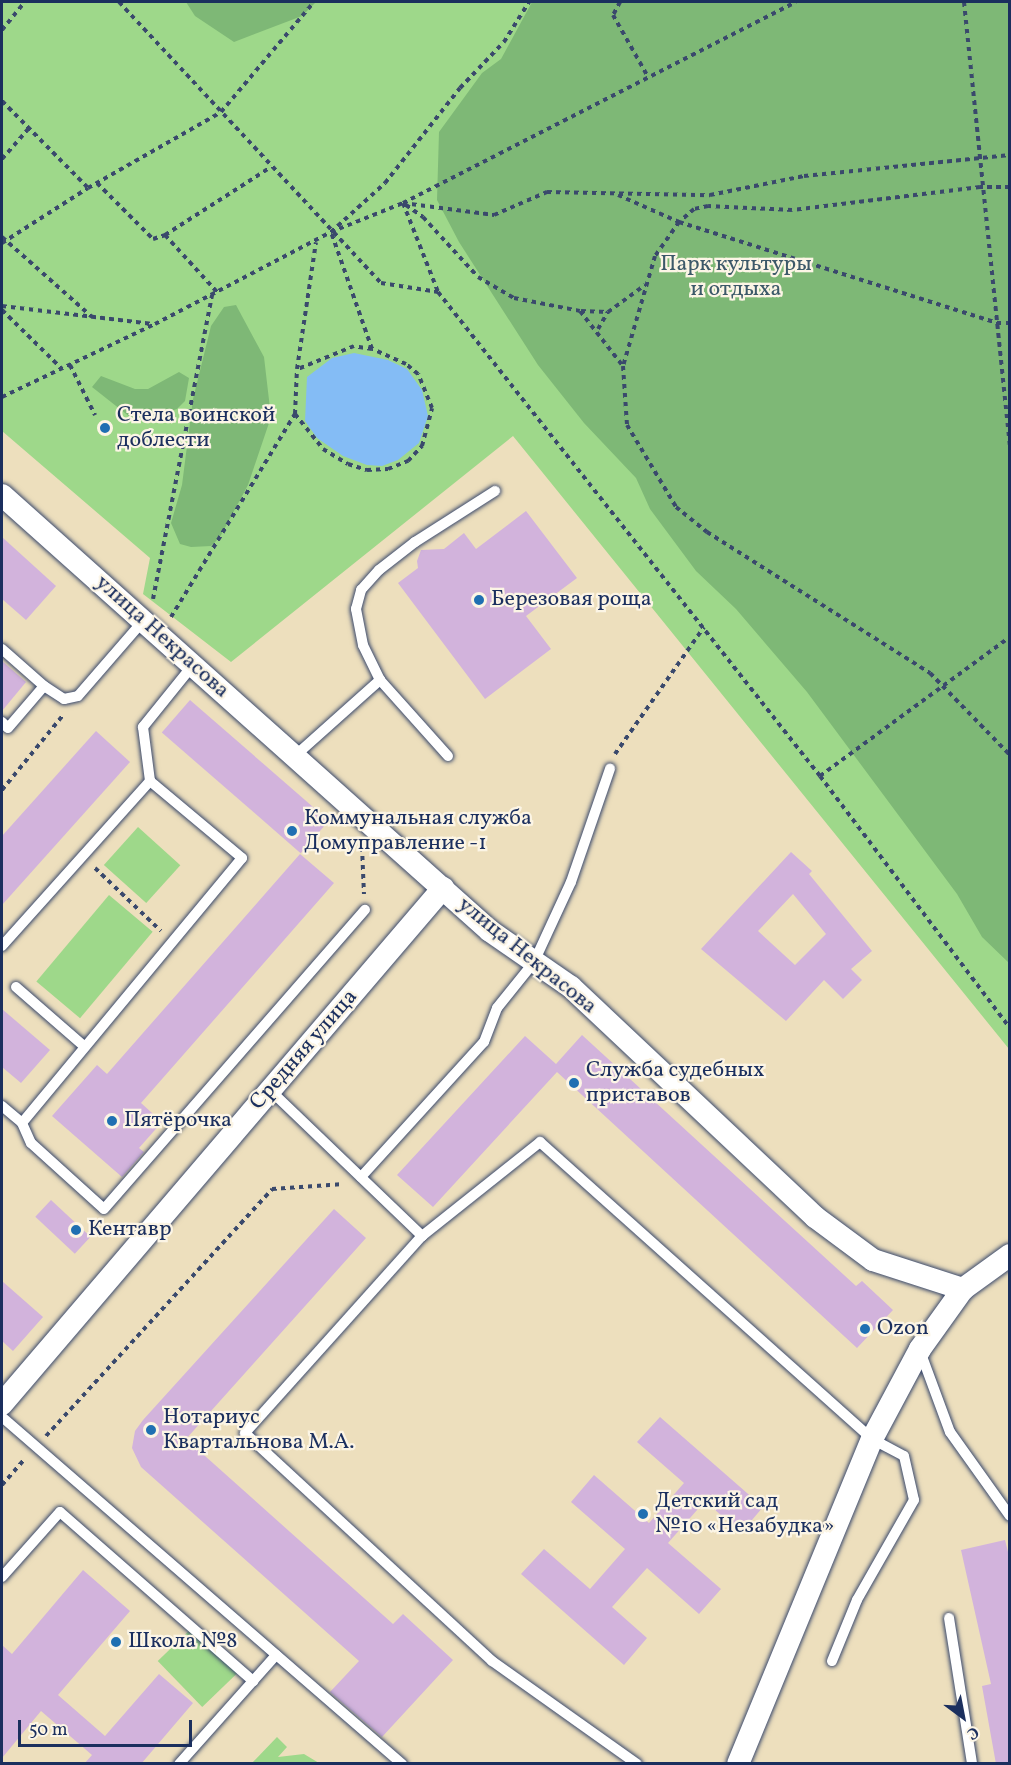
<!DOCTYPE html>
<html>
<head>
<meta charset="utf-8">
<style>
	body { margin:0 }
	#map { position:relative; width:1011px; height:1765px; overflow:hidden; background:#eddfbd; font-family:Vollkorn,serif }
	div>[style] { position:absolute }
	.green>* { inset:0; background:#9ed88a; transform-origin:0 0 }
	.forest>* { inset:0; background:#7eb876 }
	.water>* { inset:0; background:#84bcf5 }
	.building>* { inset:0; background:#d2b3dc; transform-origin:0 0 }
	.path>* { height:4px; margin-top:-2px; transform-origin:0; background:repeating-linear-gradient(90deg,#3a496c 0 4.5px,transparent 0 9px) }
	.roads { filter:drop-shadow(0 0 2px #3a496c) drop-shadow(0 0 2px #3a496c) }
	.lane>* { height:10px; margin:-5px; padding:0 5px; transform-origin:5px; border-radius:5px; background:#fff }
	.street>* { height:22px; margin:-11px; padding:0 11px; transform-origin:11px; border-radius:11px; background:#fff }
	.dots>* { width:16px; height:16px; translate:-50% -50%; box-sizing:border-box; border:3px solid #fcf5e5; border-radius:50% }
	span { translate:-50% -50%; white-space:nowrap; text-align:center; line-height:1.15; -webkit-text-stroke:4.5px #fcf5e5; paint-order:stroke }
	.park-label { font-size:22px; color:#3c5969 }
	.poi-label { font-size:22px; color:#1b2f5e }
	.left { translate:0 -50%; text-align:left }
	.street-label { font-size:22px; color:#1b2f5e }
	.frame { position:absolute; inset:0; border:3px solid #1b2f5e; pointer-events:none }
	.north { position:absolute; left:933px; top:1687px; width:60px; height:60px; -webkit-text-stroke:4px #fcf5e5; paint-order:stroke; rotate:148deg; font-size:16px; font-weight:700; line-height:24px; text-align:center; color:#1b2f5e }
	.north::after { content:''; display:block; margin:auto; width:21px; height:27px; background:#1b2f5e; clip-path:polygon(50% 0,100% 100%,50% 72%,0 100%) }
	.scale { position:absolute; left:18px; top:1720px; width:174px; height:27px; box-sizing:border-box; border:3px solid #1b2f5e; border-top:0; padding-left:8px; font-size:18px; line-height:21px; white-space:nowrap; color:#1b2f5e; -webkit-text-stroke:4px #fcf5e5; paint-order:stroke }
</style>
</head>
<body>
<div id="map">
	<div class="green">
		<i style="clip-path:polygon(2px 2px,1009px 2px,1009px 1049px,513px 436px,231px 662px,143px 594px,150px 558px,2px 431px)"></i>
		<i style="left:138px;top:827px;width:57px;height:51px;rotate:42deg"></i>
		<i style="left:109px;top:895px;width:57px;height:113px;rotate:40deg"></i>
		<i style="left:193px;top:1627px;width:64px;height:49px;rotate:46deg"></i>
		<i style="clip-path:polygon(277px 1737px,287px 1747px,278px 1757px,304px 1754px,319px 1763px,252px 1763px)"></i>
	</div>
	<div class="forest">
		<i style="clip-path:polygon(186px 2px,316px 2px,302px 16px,234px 42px,195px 16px)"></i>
		<i style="clip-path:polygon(532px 2px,1009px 2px,1009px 963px,982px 937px,957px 894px,807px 692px,736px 609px,696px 571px,650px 509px,636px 478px,584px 423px,538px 365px,459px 242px,437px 200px,439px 132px,482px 73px,501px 59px)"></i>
		<i style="clip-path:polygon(236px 305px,264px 357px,271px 417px,248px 485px,220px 537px,211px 546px,191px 547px,180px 544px,171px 523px,182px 485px,193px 399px,211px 326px,224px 307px)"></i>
		<i style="clip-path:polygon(179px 372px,189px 378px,185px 401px,177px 409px,153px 417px,130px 417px,92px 387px,101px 376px,135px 389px,148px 389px)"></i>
	</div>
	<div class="water">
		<i style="clip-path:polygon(354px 353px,388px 360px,407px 369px,422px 390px,428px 416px,419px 443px,398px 460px,382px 466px,367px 465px,343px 456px,317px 438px,305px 421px,307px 377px,332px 358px)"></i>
	</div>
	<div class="building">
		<i style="clip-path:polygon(526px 511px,577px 578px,526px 616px,551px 649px,485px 699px,398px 583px,418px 568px,417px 561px,421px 550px,444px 549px,464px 533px,476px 549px)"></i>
		<i style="clip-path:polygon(2px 537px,56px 586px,26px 620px,2px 599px)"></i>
		<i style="clip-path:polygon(2px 661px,26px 682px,2px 711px)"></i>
		<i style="left:190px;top:700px;width:184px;height:43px;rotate:41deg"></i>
		<i style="clip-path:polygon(96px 731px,130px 762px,2px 905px,2px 836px)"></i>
		<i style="clip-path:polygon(evenodd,791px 852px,812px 871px,809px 874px,872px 951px,851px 969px,862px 980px,843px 999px,824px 980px,786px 1021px,701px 949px,791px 852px,793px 894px,826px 934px,795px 965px,758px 931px,793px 894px)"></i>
		<i style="clip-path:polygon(300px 854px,334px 883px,141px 1103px,162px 1122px,139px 1148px,144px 1152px,122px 1177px,52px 1116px,97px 1065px,107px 1074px)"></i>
		<i style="clip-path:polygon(2px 1009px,50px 1050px,21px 1083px,2px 1067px)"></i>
		<i style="clip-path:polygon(582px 1035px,856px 1286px,862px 1281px,893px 1310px,857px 1348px,557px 1072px,433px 1207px,397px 1175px,525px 1036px,556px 1064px)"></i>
		<i style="left:51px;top:1200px;width:54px;height:23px;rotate:43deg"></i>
		<i style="clip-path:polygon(334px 1209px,366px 1238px,186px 1439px,393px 1624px,403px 1614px,453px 1660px,382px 1737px,330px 1692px,359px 1661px,141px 1467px,132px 1448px,135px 1431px,143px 1420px)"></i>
		<i style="clip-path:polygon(2px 1281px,43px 1317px,13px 1351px,2px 1341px)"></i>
		<i style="clip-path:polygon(660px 1417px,763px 1507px,741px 1533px,705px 1501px,668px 1543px,721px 1589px,699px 1614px,647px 1568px,612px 1607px,647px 1638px,624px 1665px,521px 1574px,544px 1549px,590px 1589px,625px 1549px,571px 1502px,594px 1475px,649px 1523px,684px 1483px,637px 1442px)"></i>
		<i style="clip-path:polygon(1005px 1540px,1010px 1560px,1010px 1764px,996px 1764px,982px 1686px,991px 1684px,961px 1550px)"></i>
		<i style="clip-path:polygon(83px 1570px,130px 1611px,58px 1695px,105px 1736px,159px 1674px,193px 1703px,141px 1764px,84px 1764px,92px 1755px,41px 1711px,2px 1758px,2px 1645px,12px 1654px)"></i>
	</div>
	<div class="path">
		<i style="left:119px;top:2px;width:384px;rotate:47deg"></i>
		<i style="left:381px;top:283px;width:58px;rotate:9deg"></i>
		<i style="left:620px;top:2px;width:15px;rotate:118deg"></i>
		<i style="left:613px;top:15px;width:69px;rotate:60.5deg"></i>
		<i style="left:964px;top:2px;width:446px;rotate:84.1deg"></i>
		<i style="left:2px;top:30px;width:36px;rotate:-51deg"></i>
		<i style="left:2px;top:101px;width:122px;rotate:45.3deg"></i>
		<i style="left:88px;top:188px;width:153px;rotate:-29.7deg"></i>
		<i style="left:221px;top:112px;width:144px;rotate:-49.8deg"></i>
		<i style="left:2px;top:159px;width:41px;rotate:-48.9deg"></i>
		<i style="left:97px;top:183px;width:79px;rotate:45deg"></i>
		<i style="left:153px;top:239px;width:13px;rotate:-18deg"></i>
		<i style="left:165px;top:235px;width:77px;rotate:47.6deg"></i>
		<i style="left:1010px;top:187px;width:30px;rotate:180deg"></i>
		<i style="left:980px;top:187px;width:189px;rotate:173deg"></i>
		<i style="left:792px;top:210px;width:84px;rotate:-177.3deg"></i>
		<i style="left:708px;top:206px;width:14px;rotate:168deg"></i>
		<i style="left:694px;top:209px;width:20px;rotate:139deg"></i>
		<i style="left:679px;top:222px;width:42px;rotate:125.2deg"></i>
		<i style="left:655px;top:256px;width:115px;rotate:106.2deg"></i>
		<i style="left:623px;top:366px;width:59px;rotate:86.1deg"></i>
		<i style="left:627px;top:425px;width:96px;rotate:59.1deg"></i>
		<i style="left:676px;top:507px;width:40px;rotate:39deg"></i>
		<i style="left:707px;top:532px;width:264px;rotate:32.3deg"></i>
		<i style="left:930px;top:673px;width:115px;rotate:45.7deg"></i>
		<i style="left:618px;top:195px;width:67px;rotate:23.9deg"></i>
		<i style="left:679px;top:222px;width:334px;rotate:17.6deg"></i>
		<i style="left:997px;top:323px;width:13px"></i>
		<i style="left:403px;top:203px;width:96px;rotate:68.5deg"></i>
		<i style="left:438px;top:292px;width:617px;rotate:51.72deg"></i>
		<i style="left:820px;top:776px;width:316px;rotate:53deg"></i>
		<i style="left:403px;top:203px;width:92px;rotate:7.5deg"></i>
		<i style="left:494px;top:215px;width:58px;rotate:-23.5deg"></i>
		<i style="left:547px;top:192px;width:163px;rotate:1.1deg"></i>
		<i style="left:710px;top:195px;width:96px;rotate:-11.4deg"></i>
		<i style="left:804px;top:176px;width:207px;rotate:-5.8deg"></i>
		<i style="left:406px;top:205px;width:21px;rotate:35deg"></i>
		<i style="left:423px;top:217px;width:81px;rotate:47.5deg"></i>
		<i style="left:478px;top:277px;width:42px;rotate:30.3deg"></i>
		<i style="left:514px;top:298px;width:67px;rotate:11.1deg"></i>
		<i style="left:580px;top:311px;width:70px;rotate:52deg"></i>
		<i style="left:165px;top:235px;width:126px;rotate:-32.7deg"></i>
		<i style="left:2px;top:237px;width:120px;rotate:41.6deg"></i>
		<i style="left:2px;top:243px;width:102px;rotate:-32.6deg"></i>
		<i style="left:2px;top:306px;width:152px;rotate:6.8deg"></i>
		<i style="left:2px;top:310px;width:84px;rotate:44.5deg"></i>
		<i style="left:581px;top:311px;width:27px;rotate:2deg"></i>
		<i style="left:608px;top:312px;width:46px;rotate:-36.1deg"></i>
		<i style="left:598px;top:329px;width:20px;rotate:-60deg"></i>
		<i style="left:372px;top:349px;width:124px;rotate:-109.3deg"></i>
		<i style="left:331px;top:232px;width:73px;rotate:-42.2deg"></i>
		<i style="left:385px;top:183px;width:121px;rotate:-51.7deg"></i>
		<i style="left:460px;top:88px;width:64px;rotate:-46.3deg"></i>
		<i style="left:504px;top:42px;width:47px;rotate:-58deg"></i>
		<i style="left:70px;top:365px;width:56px;rotate:63.4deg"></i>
		<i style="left:2px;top:397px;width:170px;rotate:-25.5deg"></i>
		<i style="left:155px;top:324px;width:199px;rotate:-27.6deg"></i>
		<i style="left:331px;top:232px;width:78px;rotate:-21.9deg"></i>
		<i style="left:403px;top:203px;width:441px;rotate:-27.1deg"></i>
		<i style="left:295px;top:414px;width:45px;rotate:51.3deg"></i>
		<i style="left:323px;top:449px;width:29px;rotate:31deg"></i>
		<i style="left:348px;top:464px;width:20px;rotate:18deg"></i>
		<i style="left:367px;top:470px;width:21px;rotate:-3deg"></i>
		<i style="left:388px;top:469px;width:22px;rotate:-22deg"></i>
		<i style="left:408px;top:461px;width:21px;rotate:-47deg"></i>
		<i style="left:422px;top:446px;width:39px;rotate:-75deg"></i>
		<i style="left:432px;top:408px;width:37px;rotate:-112deg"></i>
		<i style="left:418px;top:374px;width:16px;rotate:-140deg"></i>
		<i style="left:406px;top:364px;width:37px;rotate:-156deg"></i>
		<i style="left:372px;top:349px;width:18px;rotate:-171deg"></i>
		<i style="left:354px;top:346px;width:61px;rotate:157.7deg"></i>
		<i style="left:153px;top:599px;width:310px;rotate:-79deg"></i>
		<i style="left:171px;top:617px;width:238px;rotate:-58.6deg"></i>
		<i style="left:295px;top:414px;width:45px;rotate:-87.5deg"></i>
		<i style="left:297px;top:369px;width:128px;rotate:-81.5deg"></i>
		<i style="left:615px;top:754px;width:155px;rotate:-55deg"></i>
		<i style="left:820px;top:776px;width:235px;rotate:-36.2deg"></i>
		<i style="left:2px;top:790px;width:98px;rotate:-50.8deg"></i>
		<i style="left:362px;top:847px;width:47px;rotate:87.6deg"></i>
		<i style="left:95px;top:868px;width:91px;rotate:43.7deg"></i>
		<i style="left:46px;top:1436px;width:335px;rotate:-47.5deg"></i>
		<i style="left:272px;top:1189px;width:72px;rotate:-4deg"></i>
		<i style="left:2px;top:1485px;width:35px;rotate:-49deg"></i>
	</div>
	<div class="roads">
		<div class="lane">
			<i style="left:2px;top:649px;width:56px;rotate:41.4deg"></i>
			<i style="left:44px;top:686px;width:24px;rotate:33deg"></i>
			<i style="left:64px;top:699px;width:14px;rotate:-12deg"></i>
			<i style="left:78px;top:696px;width:99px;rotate:-49.1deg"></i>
			<i style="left:193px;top:665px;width:80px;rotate:128.9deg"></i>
			<i style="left:143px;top:727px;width:54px;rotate:82.6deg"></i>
			<i style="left:150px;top:781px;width:120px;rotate:39.9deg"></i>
			<i style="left:242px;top:858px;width:344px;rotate:129.7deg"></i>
			<i style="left:22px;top:1123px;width:22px;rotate:66deg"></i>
			<i style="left:31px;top:1143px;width:98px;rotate:42.1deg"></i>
			<i style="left:104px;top:1209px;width:397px;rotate:-48.9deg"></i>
			<i style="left:2px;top:722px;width:8px;rotate:45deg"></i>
			<i style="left:8px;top:728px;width:55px;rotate:-49.4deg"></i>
			<i style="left:296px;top:755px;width:113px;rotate:-41.8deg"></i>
			<i style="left:448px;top:756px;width:102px;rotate:-131.8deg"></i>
			<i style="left:380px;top:680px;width:39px;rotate:-116deg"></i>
			<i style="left:363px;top:645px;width:37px;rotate:-101deg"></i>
			<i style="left:356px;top:609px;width:20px;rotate:-75deg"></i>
			<i style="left:361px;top:590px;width:27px;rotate:-48deg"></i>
			<i style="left:379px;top:570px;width:46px;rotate:-37.9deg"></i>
			<i style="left:415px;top:542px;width:95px;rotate:-32.5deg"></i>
			<i style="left:2px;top:946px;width:222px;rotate:-48.1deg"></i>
			<i style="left:16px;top:987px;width:91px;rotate:41deg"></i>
			<i style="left:270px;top:1090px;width:211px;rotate:43.8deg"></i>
			<i style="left:2px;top:1106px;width:26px;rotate:40deg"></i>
			<i style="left:361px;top:1177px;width:183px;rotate:-47.7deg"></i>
			<i style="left:484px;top:1042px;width:36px;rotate:-69deg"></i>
			<i style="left:497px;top:1008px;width:59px;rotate:-51.2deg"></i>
			<i style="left:534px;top:962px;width:88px;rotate:-65.2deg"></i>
			<i style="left:571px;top:882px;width:120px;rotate:-71deg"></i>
			<i style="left:920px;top:1351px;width:86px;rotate:69.7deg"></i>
			<i style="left:950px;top:1432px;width:103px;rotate:54.5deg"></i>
			<i style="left:2px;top:1417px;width:530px;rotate:40.94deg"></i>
			<i style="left:2px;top:1577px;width:87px;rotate:-48.3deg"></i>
			<i style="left:60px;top:1512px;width:257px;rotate:41.2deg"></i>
			<i style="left:949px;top:1618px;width:148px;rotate:81deg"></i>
			<i style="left:179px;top:1764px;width:146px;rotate:-48.3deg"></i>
			<i style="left:637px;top:1764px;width:178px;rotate:-144.6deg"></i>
			<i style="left:492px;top:1661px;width:336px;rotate:-137.3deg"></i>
			<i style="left:245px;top:1433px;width:265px;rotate:-48.1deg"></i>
			<i style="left:422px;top:1236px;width:151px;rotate:-38.5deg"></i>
			<i style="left:540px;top:1142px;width:445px;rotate:41.8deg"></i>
			<i style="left:872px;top:1439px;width:36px;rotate:28deg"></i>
			<i style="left:904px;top:1456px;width:45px;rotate:77.2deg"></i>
			<i style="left:914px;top:1500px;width:115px;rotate:119.7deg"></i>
			<i style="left:857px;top:1600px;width:66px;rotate:112.3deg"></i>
		</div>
		<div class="street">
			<i style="left:2px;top:495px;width:654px;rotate:41.78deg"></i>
			<i style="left:490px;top:931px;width:98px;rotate:34.7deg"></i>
			<i style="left:571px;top:987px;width:335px;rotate:43.3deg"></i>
			<i style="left:815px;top:1217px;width:72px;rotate:36.6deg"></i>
			<i style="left:873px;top:1260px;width:95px;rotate:17.9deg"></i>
			<i style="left:2px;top:1404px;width:679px;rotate:-49.48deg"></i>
			<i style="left:738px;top:1764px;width:352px;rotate:-67.6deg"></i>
			<i style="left:872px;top:1439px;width:102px;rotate:-61.9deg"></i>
			<i style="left:920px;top:1349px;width:74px;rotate:-54.4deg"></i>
			<i style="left:963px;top:1289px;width:58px;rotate:-35.9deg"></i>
		</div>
	</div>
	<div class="dots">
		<i style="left:105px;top:428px;background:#1f6fb2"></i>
		<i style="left:479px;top:600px;background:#1f6fb2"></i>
		<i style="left:292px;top:831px;background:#1f6fb2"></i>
		<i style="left:574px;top:1083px;background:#1f6fb2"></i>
		<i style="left:112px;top:1121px;background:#1f6fb2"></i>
		<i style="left:76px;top:1230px;background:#1f6fb2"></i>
		<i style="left:865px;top:1329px;background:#1f6fb2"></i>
		<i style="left:151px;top:1430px;background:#1f6fb2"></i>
		<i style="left:643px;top:1514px;background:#1f6fb2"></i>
		<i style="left:116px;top:1642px;background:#1f6fb2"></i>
	</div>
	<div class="park-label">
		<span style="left:736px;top:277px">Парк культуры<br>и отдыха</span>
	</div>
	<div class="poi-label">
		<span class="left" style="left:117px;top:428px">Стела воинской<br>доблести</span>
		<span class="left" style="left:491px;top:600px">Березовая роща</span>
		<span class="left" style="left:304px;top:831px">Коммунальная служба<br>Домуправление -1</span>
		<span class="left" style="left:586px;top:1083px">Служба судебных<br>приставов</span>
		<span class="left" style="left:124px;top:1121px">Пятёрочка</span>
		<span class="left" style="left:88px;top:1230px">Кентавр</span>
		<span class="left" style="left:877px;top:1329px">Ozon</span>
		<span class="left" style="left:163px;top:1430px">Нотариус<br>Квартальнова М.А.</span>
		<span class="left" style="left:655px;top:1514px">Детский сад<br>№10 «Незабудка»</span>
		<span class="left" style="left:128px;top:1642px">Школа №8</span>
	</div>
	<div class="street-label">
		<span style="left:162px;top:637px;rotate:42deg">улица Некрасова</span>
		<span style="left:527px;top:956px;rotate:39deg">улица Некрасова</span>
		<span style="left:304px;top:1050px;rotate:-49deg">Средняя улица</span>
	</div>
	<div class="frame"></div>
	<div class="north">С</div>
	<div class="scale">50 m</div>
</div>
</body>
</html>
